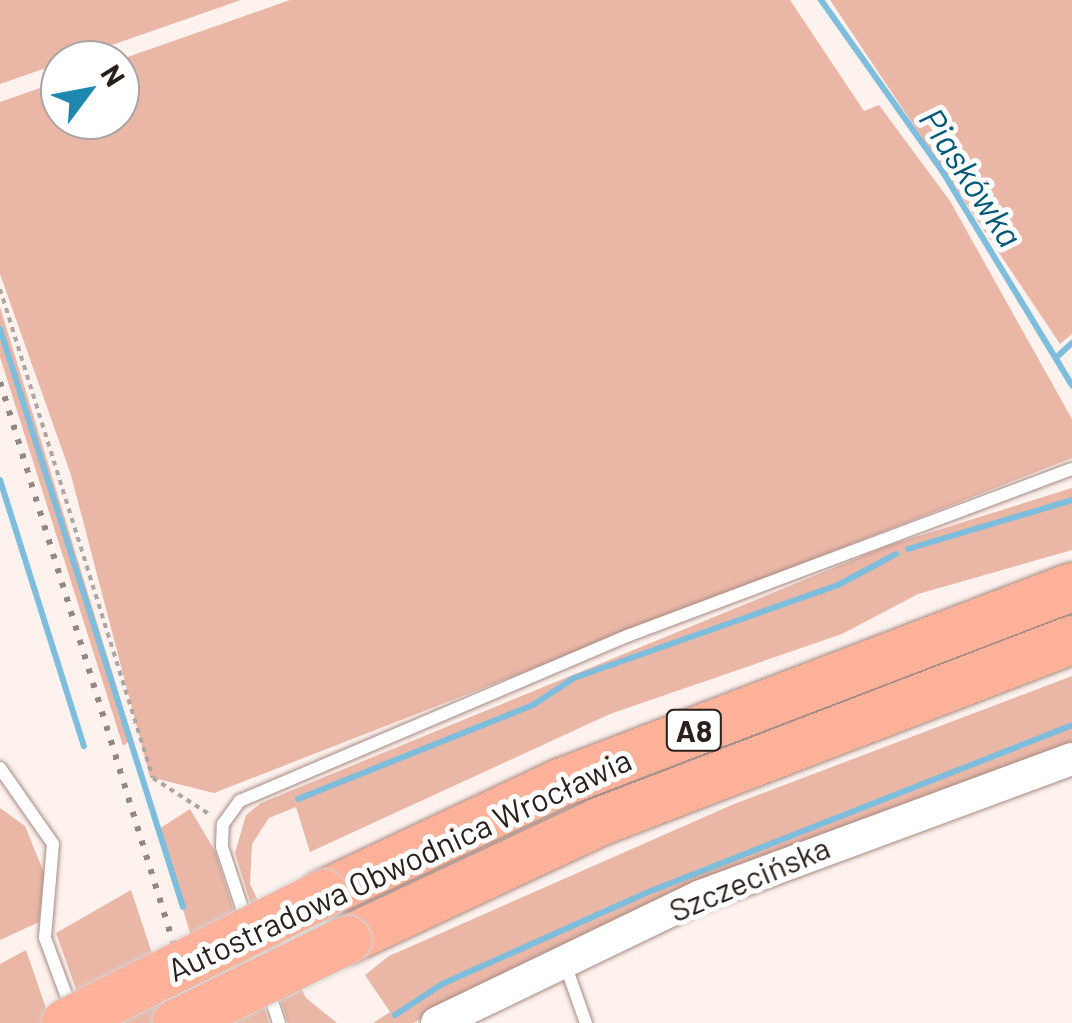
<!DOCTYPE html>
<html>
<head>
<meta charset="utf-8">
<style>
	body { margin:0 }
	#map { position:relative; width:1072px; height:1023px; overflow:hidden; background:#fef2ee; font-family:Barlow,sans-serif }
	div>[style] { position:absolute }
	.green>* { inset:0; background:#eab7a7 }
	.stream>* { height:6px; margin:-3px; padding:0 3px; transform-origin:3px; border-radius:3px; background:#7ebedc }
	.path>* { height:4px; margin-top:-2px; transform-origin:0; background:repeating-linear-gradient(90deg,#b0a5a1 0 5px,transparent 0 10px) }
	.roads { filter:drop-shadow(0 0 2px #a58a82) drop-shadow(0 0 2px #a58a82) }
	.service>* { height:12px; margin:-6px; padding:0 6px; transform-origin:6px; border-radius:6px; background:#fff }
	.tertiary>* { height:32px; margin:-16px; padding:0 16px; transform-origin:16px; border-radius:16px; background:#fff }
	.motorway>* { height:48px; margin:-24px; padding:0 24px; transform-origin:24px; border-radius:24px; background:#ffb199 }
	.rail>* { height:6px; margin-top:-3px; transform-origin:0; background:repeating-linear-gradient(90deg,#928783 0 5px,transparent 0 15px) }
	.bridges { filter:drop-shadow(0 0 2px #d4d2d1) drop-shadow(0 0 2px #d4d2d1) }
	.motorway-bridge>* { height:48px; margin:-24px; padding:0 24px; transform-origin:24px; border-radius:24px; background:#ffb199 }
	span { translate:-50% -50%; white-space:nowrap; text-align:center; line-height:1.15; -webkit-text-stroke:10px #fff; paint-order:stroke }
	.shield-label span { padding:2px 8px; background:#fff; border:2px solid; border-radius:8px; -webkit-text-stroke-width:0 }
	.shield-label { font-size:30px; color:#291f1b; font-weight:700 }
	.street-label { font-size:32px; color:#291f1b }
	.water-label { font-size:35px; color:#005876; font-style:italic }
	.north { position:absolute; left:40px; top:40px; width:100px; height:100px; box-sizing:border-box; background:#fff; border:2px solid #a9a5a4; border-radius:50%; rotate:58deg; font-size:28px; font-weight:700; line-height:40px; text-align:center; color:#291f1b }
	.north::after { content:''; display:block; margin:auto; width:35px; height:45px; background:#1e87b0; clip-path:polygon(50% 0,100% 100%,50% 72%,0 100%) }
</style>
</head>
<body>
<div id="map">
	<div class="green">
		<i style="clip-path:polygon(0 0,241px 0,0 84px)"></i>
		<i style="clip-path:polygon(290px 0,790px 0,864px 111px,879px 105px,950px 201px,1072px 419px,1072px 458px,214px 793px,150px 777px,71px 475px,0 274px,0 102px,60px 81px,60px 120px,120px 120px,119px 60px)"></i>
		<i style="clip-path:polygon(830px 0,1072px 0,1072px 334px,1060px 344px)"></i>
		<i style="clip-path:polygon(0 307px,125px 714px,131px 740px,123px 746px,0 357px)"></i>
		<i style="clip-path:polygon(1072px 488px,1072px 550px,918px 594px,842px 634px,610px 714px,310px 852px,296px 807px,269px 818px,252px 844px,250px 884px,306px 998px,337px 1023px,288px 1023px,235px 853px,246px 815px,261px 803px,887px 546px)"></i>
		<i style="clip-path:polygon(1072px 676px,1072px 743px,693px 886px,413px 1023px,373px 1023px,390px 1012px,365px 975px,389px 956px,734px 804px)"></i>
		<i style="clip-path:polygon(0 808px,25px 826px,44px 873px,39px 922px,0 940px)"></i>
		<i style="clip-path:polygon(190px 809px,215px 851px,269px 1023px,217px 1023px,159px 829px)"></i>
		<i style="clip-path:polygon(131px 890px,175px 1023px,88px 1023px,56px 933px)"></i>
		<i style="clip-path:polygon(26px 950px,51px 1023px,0 1023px,0 964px)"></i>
	</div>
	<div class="stream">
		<i style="left:821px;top:0;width:213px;rotate:54.7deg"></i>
		<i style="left:944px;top:174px;width:247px;rotate:58.8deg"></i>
		<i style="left:0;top:329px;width:606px;rotate:72.43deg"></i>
		<i style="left:1058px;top:356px;width:19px;rotate:-43deg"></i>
		<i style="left:0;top:480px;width:279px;rotate:72.5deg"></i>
		<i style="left:908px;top:549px;width:171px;rotate:-16.6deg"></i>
		<i style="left:298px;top:799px;width:253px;rotate:-21.8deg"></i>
		<i style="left:533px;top:705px;width:49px;rotate:-33.4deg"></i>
		<i style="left:574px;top:678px;width:280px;rotate:-19.4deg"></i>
		<i style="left:838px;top:585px;width:66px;rotate:-28.1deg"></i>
		<i style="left:395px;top:1015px;width:56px;rotate:-33.4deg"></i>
		<i style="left:442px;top:984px;width:229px;rotate:-24deg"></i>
		<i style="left:651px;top:891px;width:453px;rotate:-21.5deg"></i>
	</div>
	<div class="path">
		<i style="left:0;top:289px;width:512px;rotate:72.63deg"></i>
		<i style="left:153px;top:778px;width:67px;rotate:32.7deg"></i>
	</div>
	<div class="roads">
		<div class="service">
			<i style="left:0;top:768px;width:93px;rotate:55.1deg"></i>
			<i style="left:53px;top:844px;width:94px;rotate:94.9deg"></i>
			<i style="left:45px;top:938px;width:78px;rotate:69.7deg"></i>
			<i style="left:247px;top:923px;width:80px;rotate:-108.2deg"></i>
			<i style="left:222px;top:847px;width:23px;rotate:-88deg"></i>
			<i style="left:223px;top:824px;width:29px;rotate:-54deg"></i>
			<i style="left:240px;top:801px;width:421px;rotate:-23.1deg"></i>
			<i style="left:627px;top:636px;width:475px;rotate:-20.6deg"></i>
			<i style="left:564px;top:961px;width:66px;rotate:70.5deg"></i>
			<i style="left:268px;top:989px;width:36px;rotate:72deg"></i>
		</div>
		<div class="tertiary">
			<i style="left:437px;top:1023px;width:293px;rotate:-25.7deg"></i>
			<i style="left:701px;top:896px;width:395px;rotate:-20.3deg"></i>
		</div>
		<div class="motorway">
			<i style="left:324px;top:894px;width:261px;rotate:-25.2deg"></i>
			<i style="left:560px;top:783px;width:548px;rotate:-20.95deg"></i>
			<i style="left:347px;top:940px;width:278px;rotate:-25.1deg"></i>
			<i style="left:599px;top:822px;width:507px;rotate:-21.05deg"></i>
		</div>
	</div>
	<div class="rail">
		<i style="left:0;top:382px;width:671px;rotate:72.83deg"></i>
	</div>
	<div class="bridges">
		<div class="motorway-bridge">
			<i style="left:66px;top:1023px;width:288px;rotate:-26.6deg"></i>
			<i style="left:177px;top:1023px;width:189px;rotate:-26deg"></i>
		</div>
	</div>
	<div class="shield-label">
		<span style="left:694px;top:730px">A8</span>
	</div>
	<div class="street-label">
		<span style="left:399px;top:864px;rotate:-25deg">Autostradowa Obwodnica Wrocławia</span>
		<span style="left:749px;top:878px;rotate:-23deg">Szczecińska</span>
	</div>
	<div class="water-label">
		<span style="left:972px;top:177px;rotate:57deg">Piaskówka</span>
	</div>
	<div class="north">N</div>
</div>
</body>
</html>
